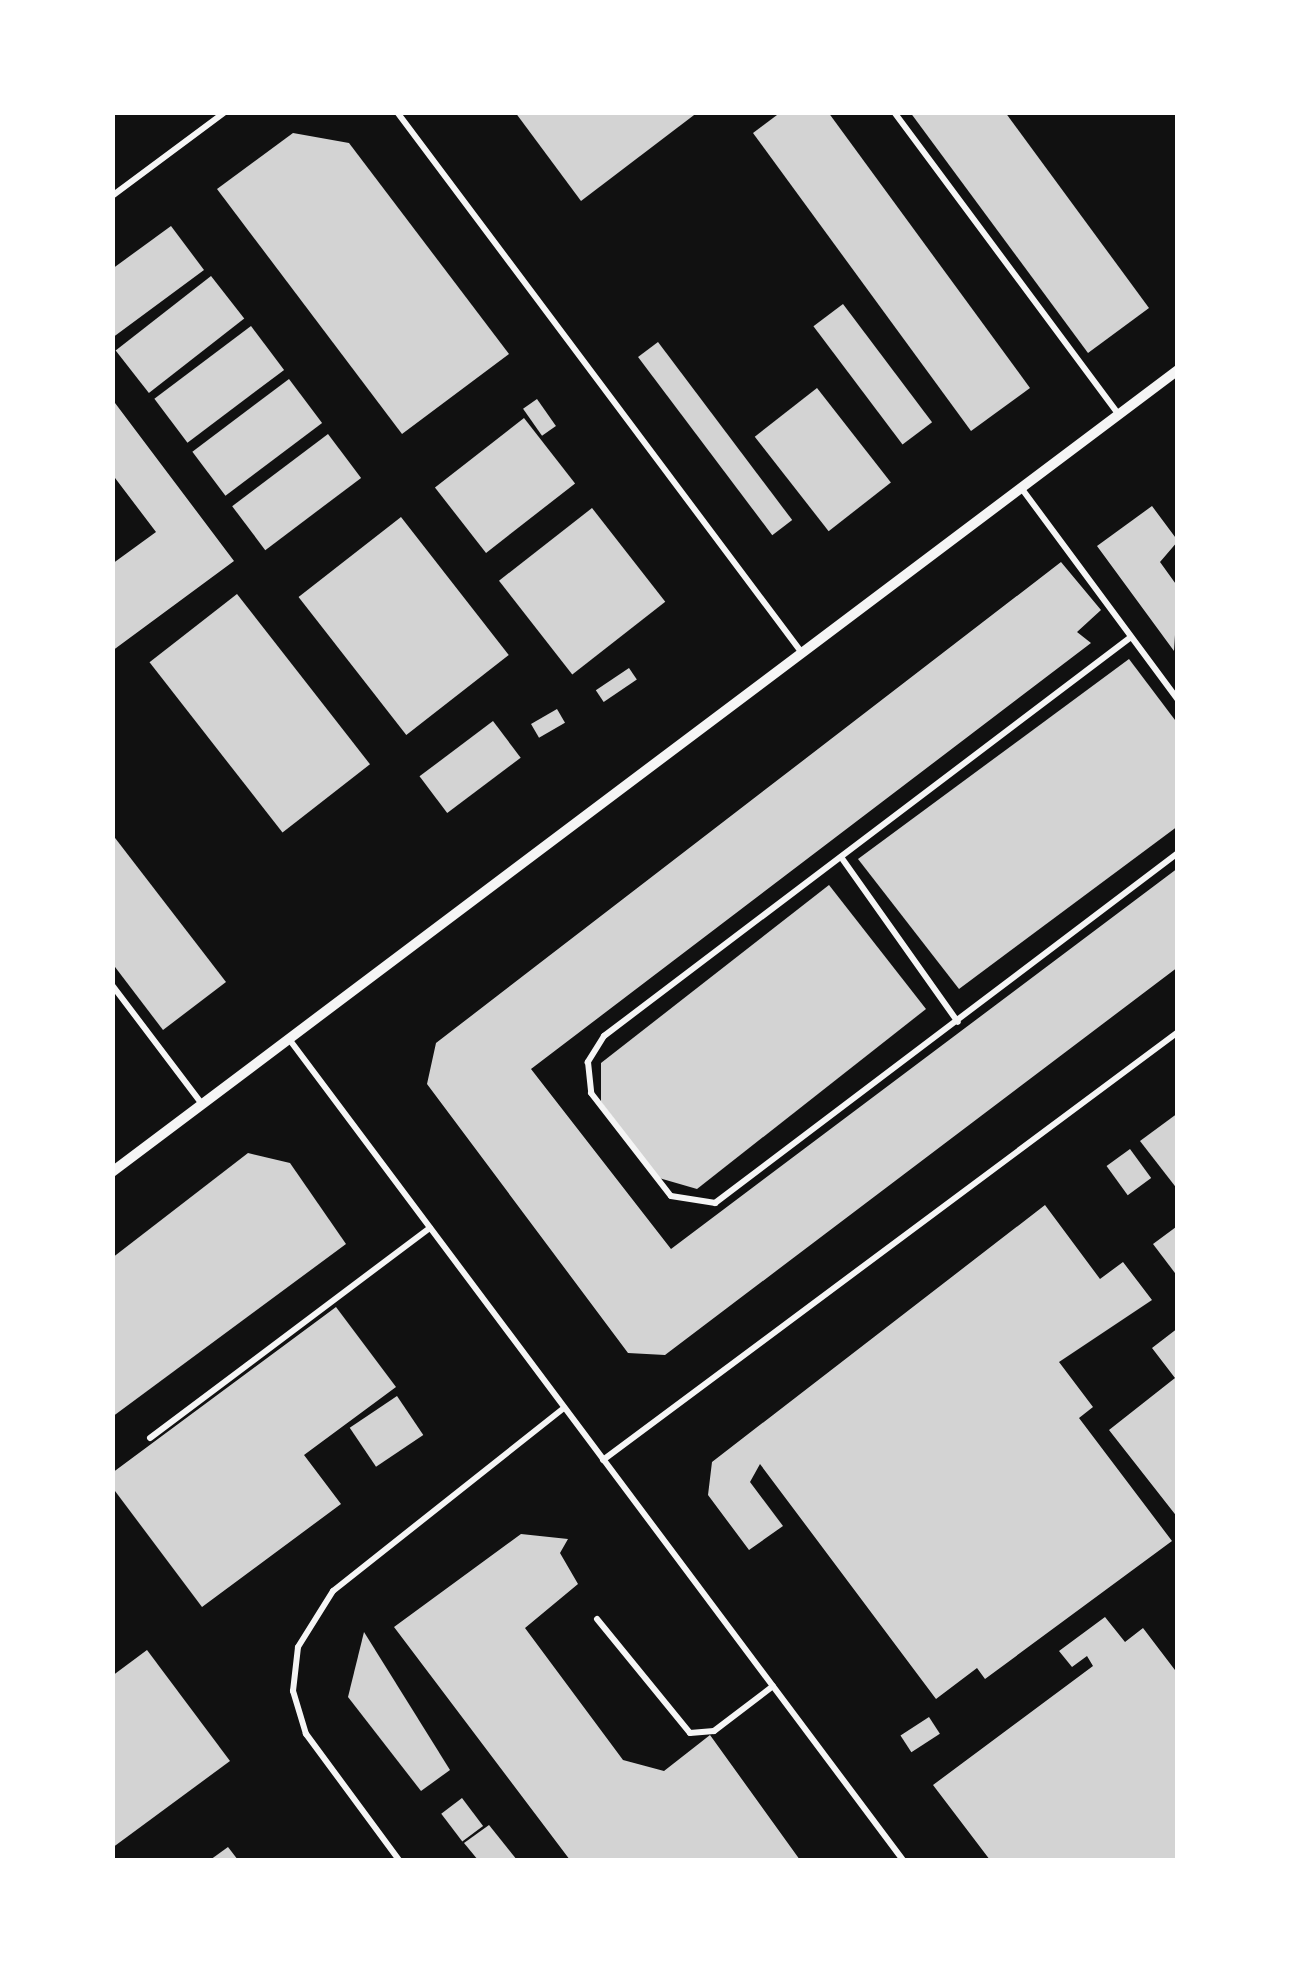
<!DOCTYPE html>
<html>
<head>
<meta charset="utf-8">
<style>
	body { margin:0 }
	#map { position:relative; width:1290px; height:1973px; overflow:hidden; background:#111; font-family:Literata,serif }
	div>[style] { position:absolute }
	.building>* { inset:0; background:#d3d3d3; transform-origin:0 0 }
	.service>* { height:6px; margin:-3px; padding:0 3px; transform-origin:3px; border-radius:3px; background:#f5f5f5 }
	.minor>* { height:10px; margin:-5px; padding:0 5px; transform-origin:5px; border-radius:5px; background:#f5f5f5 }
	span { translate:-50% -50%; white-space:nowrap; text-align:center; line-height:1.15; -webkit-text-stroke:8px #fff; paint-order:stroke }
	.frame { position:absolute; inset:0; border:115px solid #fff; pointer-events:none }
</style>
</head>
<body>
<div id="map">
	<div class="building">
		<i style="clip-path:polygon(515px 112px,698px 112px,581px 201px)"></i>
		<i style="clip-path:polygon(781px 112px,828px 112px,1030px 388px,971px 431px,753px 133px)"></i>
		<i style="clip-path:polygon(910px 112px,1005px 112px,1149px 308px,1088px 353px)"></i>
		<i style="clip-path:polygon(293px 133px,349px 143px,509px 354px,402px 434px,217px 189px)"></i>
		<i style="clip-path:polygon(171px 226px,204px 270px,112px 338px,112px 269px)"></i>
		<i style="left:211px;top:276px;width:54px;height:121px;rotate:52deg"></i>
		<i style="left:843px;top:304px;width:148px;height:37px;rotate:53deg"></i>
		<i style="left:251px;top:326px;width:55px;height:121px;rotate:53deg"></i>
		<i style="left:658px;top:342px;width:223px;height:25px;rotate:53deg"></i>
		<i style="left:289px;top:379px;width:55px;height:121px;rotate:53deg"></i>
		<i style="left:817px;top:388px;width:120px;height:79px;rotate:52deg"></i>
		<i style="clip-path:polygon(112px 399px,234px 561px,112px 651px,112px 564px,156px 532px,112px 474px)"></i>
		<i style="left:537px;top:399px;width:33px;height:17px;rotate:55deg"></i>
		<i style="left:524px;top:418px;width:83px;height:113px;rotate:52deg"></i>
		<i style="left:328px;top:434px;width:55px;height:120px;rotate:53deg"></i>
		<i style="clip-path:polygon(1152px 506px,1178px 541px,1160px 562px,1178px 587px,1174px 651px,1097px 546px)"></i>
		<i style="left:592px;top:508px;width:119px;height:118px;rotate:52deg"></i>
		<i style="left:401px;top:517px;width:175px;height:130px;rotate:52deg"></i>
		<i style="clip-path:polygon(1061px 562px,1101px 610px,1077px 632px,1091px 643px,531px 1069px,671px 1249px,1178px 868px,1178px 967px,665px 1355px,628px 1353px,427px 1084px,436px 1043px)"></i>
		<i style="left:237px;top:594px;width:216px;height:111px;rotate:52deg"></i>
		<i style="clip-path:polygon(1129px 659px,1178px 724px,1178px 826px,959px 989px,858px 859px)"></i>
		<i style="left:629px;top:668px;width:14px;height:40px;rotate:56deg"></i>
		<i style="left:557px;top:709px;width:16px;height:30px;rotate:60deg"></i>
		<i style="left:493px;top:721px;width:46px;height:92px;rotate:53deg"></i>
		<i style="clip-path:polygon(112px 834px,226px 982px,163px 1030px,112px 963px)"></i>
		<i style="clip-path:polygon(829px 885px,926px 1009px,697px 1189px,659px 1178px,601px 1102px,601px 1063px)"></i>
		<i style="clip-path:polygon(1178px 1113px,1178px 1190px,1140px 1141px)"></i>
		<i style="left:1130px;top:1149px;width:36px;height:29px;rotate:54deg"></i>
		<i style="clip-path:polygon(248px 1153px,290px 1163px,346px 1244px,112px 1417px,112px 1258px)"></i>
		<i style="clip-path:polygon(1045px 1205px,1100px 1279px,1123px 1262px,1152px 1300px,1059px 1362px,1093px 1407px,1079px 1418px,1172px 1541px,985px 1679px,977px 1668px,936px 1699px,760px 1464px,750px 1482px,783px 1526px,749px 1550px,708px 1495px,712px 1462px)"></i>
		<i style="clip-path:polygon(1176px 1227px,1178px 1230px,1178px 1277px,1153px 1244px)"></i>
		<i style="clip-path:polygon(336px 1307px,396px 1387px,304px 1455px,341px 1504px,202px 1607px,112px 1487px,112px 1473px)"></i>
		<i style="clip-path:polygon(1178px 1328px,1178px 1518px,1109px 1430px,1175px 1378px,1152px 1348px)"></i>
		<i style="left:397px;top:1396px;width:47px;height:57px;rotate:56deg"></i>
		<i style="clip-path:polygon(521px 1534px,568px 1539px,560px 1553px,578px 1584px,525px 1628px,623px 1760px,664px 1771px,710px 1735px,800px 1860px,570px 1860px,394px 1627px)"></i>
		<i style="clip-path:polygon(1105px 1617px,1125px 1642px,1143px 1628px,1178px 1674px,1178px 1860px,990px 1860px,933px 1785px,1093px 1666px,1087px 1656px,1072px 1667px,1059px 1651px)"></i>
		<i style="clip-path:polygon(364px 1632px,450px 1770px,421px 1791px,348px 1697px)"></i>
		<i style="clip-path:polygon(147px 1650px,230px 1761px,112px 1848px,112px 1676px)"></i>
		<i style="left:929px;top:1717px;width:20px;height:34px;rotate:57deg"></i>
		<i style="left:462px;top:1798px;width:35px;height:26px;rotate:53deg"></i>
		<i style="clip-path:polygon(489px 1825px,517px 1860px,478px 1860px,464px 1843px)"></i>
		<i style="clip-path:polygon(228px 1847px,238px 1860px,210px 1860px)"></i>
	</div>
	<div class="service">
		<i style="left:397px;top:112px;width:676px;rotate:53.18deg"></i>
		<i style="left:894px;top:112px;width:377px;rotate:53.4deg"></i>
		<i style="left:112px;top:196px;width:141px;rotate:-36.6deg"></i>
		<i style="left:1022px;top:489px;width:262px;rotate:53.5deg"></i>
		<i style="left:1131px;top:637px;width:661px;rotate:142.87deg"></i>
		<i style="left:604px;top:1036px;width:31px;rotate:122deg"></i>
		<i style="left:588px;top:1062px;width:31px;rotate:84deg"></i>
		<i style="left:591px;top:1093px;width:130px;rotate:52.2deg"></i>
		<i style="left:671px;top:1196px;width:45px;rotate:9deg"></i>
		<i style="left:715px;top:1203px;width:580px;rotate:-37.09deg"></i>
		<i style="left:841px;top:857px;width:202px;rotate:54.7deg"></i>
		<i style="left:112px;top:985px;width:149px;rotate:52.9deg"></i>
		<i style="left:289px;top:1039px;width:1025px;rotate:53.21deg"></i>
		<i style="left:150px;top:1438px;width:350px;rotate:-36.9deg"></i>
		<i style="left:603px;top:1460px;width:717px;rotate:-36.66deg"></i>
		<i style="left:597px;top:1619px;width:147px;rotate:50.8deg"></i>
		<i style="left:690px;top:1733px;width:24px;rotate:-5deg"></i>
		<i style="left:714px;top:1731px;width:74px;rotate:-37.3deg"></i>
		<i style="left:399px;top:1860px;width:157px;rotate:-126.4deg"></i>
		<i style="left:306px;top:1734px;width:45px;rotate:-106.8deg"></i>
		<i style="left:293px;top:1691px;width:44px;rotate:-83.5deg"></i>
		<i style="left:298px;top:1647px;width:66px;rotate:-58deg"></i>
		<i style="left:333px;top:1591px;width:295px;rotate:-38.4deg"></i>
	</div>
	<div class="minor">
		<i style="left:112px;top:1172px;width:1334px;rotate:-36.96deg"></i>
	</div>
	<div class="frame"></div>
</div>
</body>
</html>
